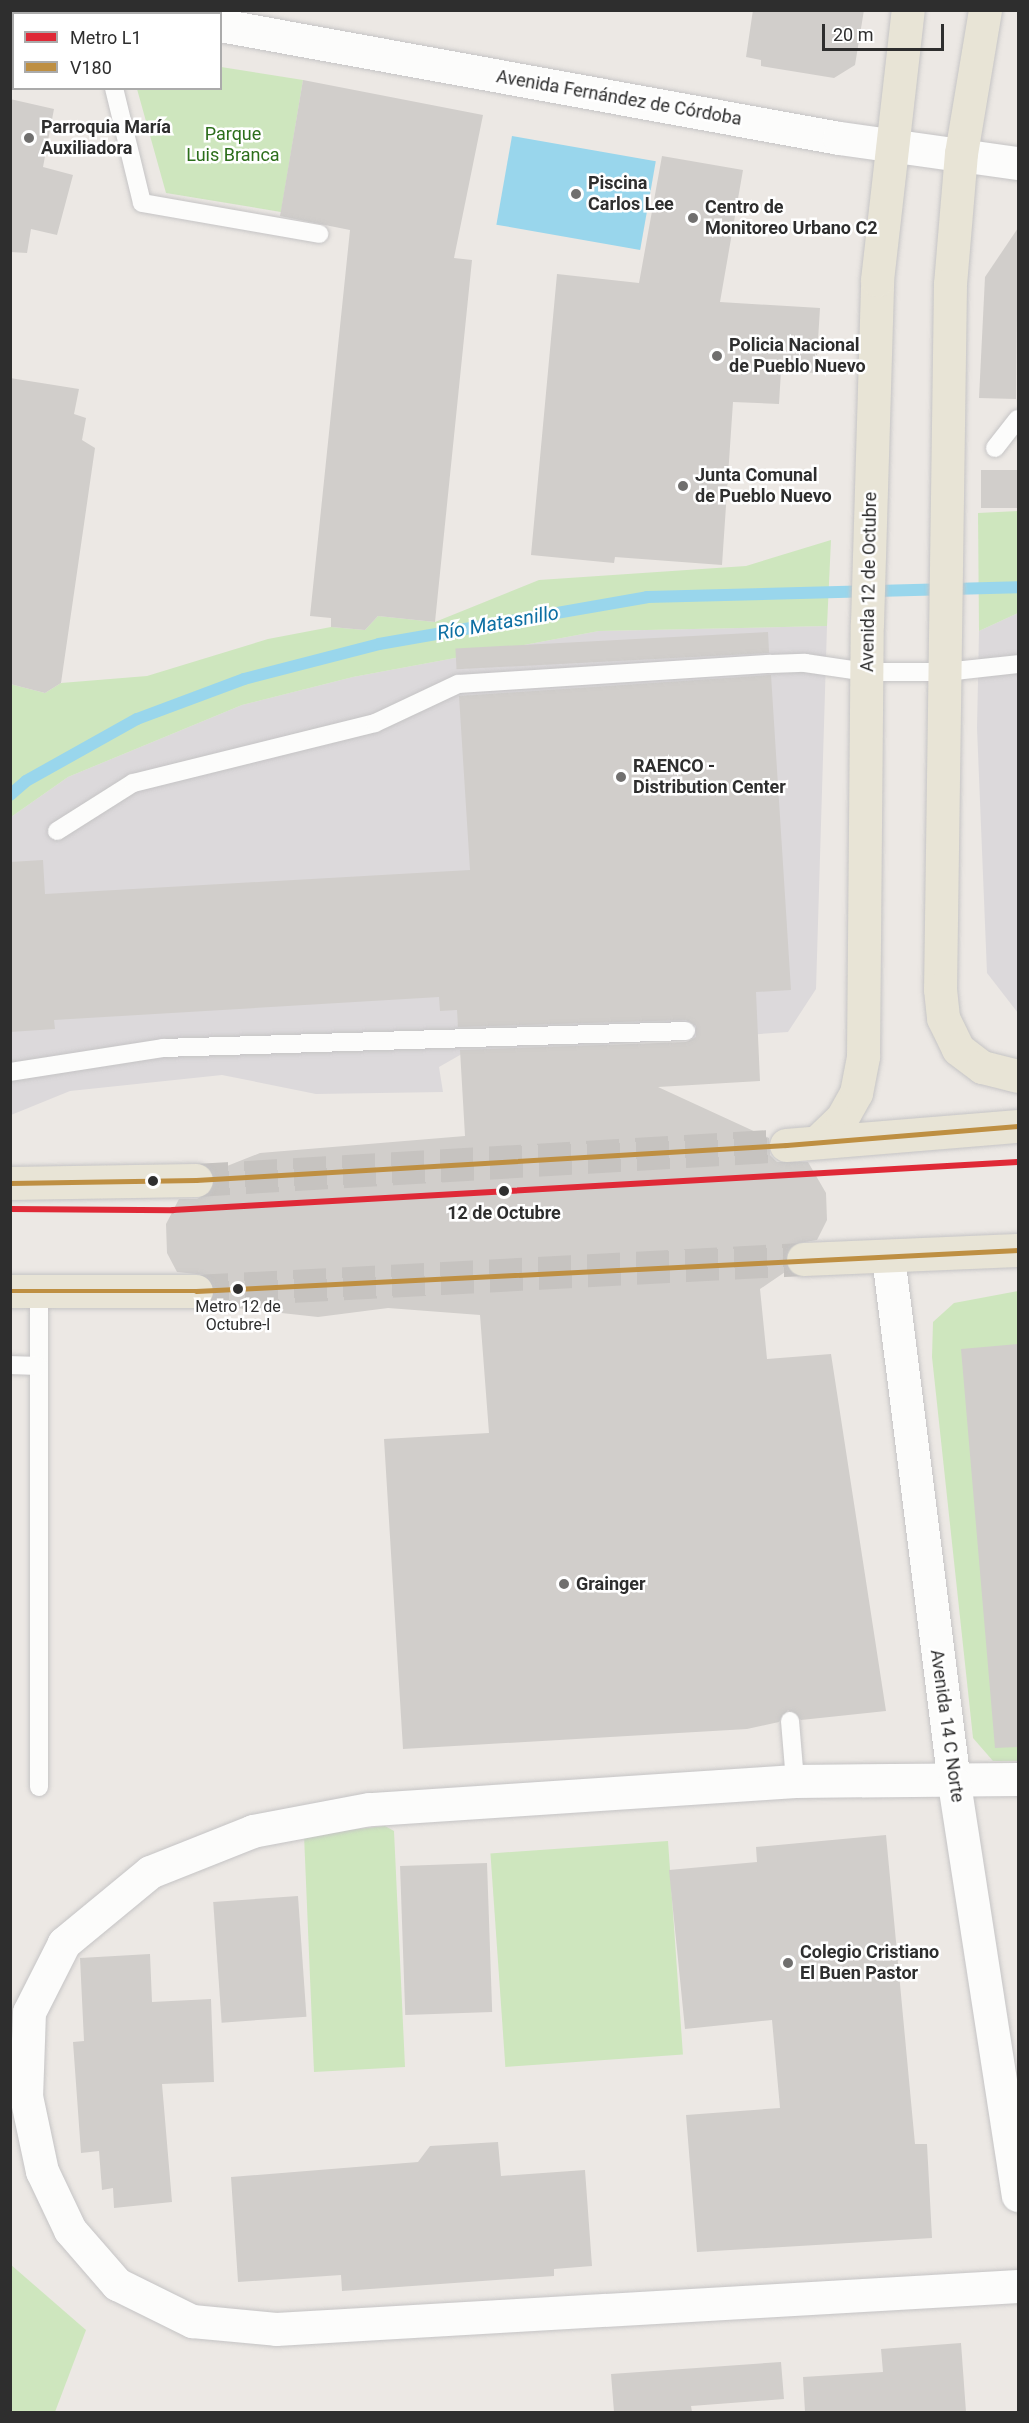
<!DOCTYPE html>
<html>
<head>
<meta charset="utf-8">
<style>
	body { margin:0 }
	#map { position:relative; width:1029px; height:2423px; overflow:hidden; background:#ece8e4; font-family:Roboto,sans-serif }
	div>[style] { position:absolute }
	.industrial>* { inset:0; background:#dcd9db }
	.green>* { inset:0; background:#cee6be; transform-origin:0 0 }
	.water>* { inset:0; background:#99d6ec; transform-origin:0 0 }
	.stream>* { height:12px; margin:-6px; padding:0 6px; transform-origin:6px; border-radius:6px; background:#99d6ec }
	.building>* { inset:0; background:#d1cecb; transform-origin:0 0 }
	.primary-tunnel>* { height:33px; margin-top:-16.5px; transform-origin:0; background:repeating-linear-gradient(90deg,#c6c3c0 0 33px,transparent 0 49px) }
	.roads { filter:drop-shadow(0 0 2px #c5c4c5) drop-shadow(0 0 2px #c5c4c5) }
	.service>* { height:18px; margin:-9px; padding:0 9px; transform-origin:9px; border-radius:9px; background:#fcfcfb }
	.minor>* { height:33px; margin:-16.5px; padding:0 16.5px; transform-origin:16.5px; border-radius:16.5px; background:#fcfcfb }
	.tertiary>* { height:33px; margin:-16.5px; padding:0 16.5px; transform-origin:16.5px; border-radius:16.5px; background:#fcfcfb }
	.secondary>* { height:33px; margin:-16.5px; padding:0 16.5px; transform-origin:16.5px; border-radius:16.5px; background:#fcfcfb }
	.primary>* { height:33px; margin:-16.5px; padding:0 16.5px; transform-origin:16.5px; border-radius:16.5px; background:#e8e4d6 }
	.bus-1>* { height:4.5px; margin:-2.25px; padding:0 2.25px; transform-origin:2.25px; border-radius:2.25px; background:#be8f42 }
	.metro-1>* { height:6px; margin:-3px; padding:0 3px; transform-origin:3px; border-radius:3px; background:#df2937 }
	.dots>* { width:16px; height:16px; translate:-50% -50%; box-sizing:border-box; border:3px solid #fff; border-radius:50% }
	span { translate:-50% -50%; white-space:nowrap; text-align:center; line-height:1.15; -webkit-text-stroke:5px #fff; paint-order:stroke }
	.bus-label { font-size:16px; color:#2e2e2e }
	.street-label { font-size:18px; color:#2e2e2e }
	.poi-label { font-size:18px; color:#2e2e2e; font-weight:700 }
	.left { translate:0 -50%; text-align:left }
	.park-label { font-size:18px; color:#2c6e1b }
	.stop-label { font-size:18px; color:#2e2e2e; font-weight:700 }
	.water-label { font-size:20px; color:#0d6fa3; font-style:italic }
	.frame { position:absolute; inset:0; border:12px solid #2e2e2e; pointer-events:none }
	.legend { position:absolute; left:12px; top:12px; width:210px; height:78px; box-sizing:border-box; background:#fff; border:2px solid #ababab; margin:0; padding:8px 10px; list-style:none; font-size:18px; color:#2e2e2e }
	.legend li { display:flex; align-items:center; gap:12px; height:30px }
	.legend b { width:30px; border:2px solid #ababab }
	.scale { position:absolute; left:822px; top:24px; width:122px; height:27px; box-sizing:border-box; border:3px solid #2e2e2e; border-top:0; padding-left:8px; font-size:18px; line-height:21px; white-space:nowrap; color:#2e2e2e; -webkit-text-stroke:4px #fff; paint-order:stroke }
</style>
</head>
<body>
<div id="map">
	<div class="industrial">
		<i style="clip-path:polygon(1018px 613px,1018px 1013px,987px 973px,977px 728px,979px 631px)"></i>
		<i style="clip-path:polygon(827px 626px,816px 989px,788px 1032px,460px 1055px,439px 1067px,443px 1092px,316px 1094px,222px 1075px,70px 1091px,11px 1115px,11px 817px,68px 777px,242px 705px,353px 677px,599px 631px)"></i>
	</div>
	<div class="green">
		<i style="clip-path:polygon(221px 67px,303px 80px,281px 212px,166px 193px,137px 89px,220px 88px)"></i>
		<i style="clip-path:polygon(1018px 511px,1018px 613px,979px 631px,978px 513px)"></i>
		<i style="clip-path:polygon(831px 540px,827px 626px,599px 631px,353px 677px,242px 705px,68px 777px,11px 817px,10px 684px,45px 693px,61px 683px,147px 676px,268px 639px,331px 627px,365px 630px,378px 616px,435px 622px,539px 580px,746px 566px)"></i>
		<i style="clip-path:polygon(1018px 1291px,1018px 1761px,993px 1761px,973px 1738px,932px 1357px,933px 1322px,954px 1303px)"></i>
		<i style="clip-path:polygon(385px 1826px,394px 1831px,405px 2067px,314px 2072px,304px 1835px)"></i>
		<i style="left:668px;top:1841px;width:214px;height:178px;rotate:86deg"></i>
		<i style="clip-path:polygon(10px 2264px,86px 2330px,55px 2412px,11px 2412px)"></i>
	</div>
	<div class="water">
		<i style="left:512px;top:136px;width:146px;height:90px;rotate:10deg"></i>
	</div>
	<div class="stream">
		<i style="left:10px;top:795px;width:21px;rotate:-41deg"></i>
		<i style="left:26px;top:781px;width:127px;rotate:-29.2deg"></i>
		<i style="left:137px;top:719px;width:114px;rotate:-20.5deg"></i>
		<i style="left:244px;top:679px;width:139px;rotate:-14.5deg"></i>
		<i style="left:379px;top:644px;width:272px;rotate:-9.9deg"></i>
		<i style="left:647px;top:597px;width:371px;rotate:-1.5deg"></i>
	</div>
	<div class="building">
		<i style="clip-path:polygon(753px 10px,864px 10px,855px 65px,834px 78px,761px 66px,761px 60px,746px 57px)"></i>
		<i style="clip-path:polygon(303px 80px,483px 115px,454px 258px,472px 260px,435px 622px,378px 616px,365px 630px,331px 627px,331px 618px,310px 616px,350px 230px,280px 216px)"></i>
		<i style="clip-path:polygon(10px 99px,54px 109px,43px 167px,73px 175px,57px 235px,31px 229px,27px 253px,10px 252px)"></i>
		<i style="clip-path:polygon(662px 156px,743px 170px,720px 302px,820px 308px,816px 373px,781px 371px,779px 404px,733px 402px,722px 565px,615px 557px,614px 563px,531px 555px,557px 274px,639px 283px)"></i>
		<i style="clip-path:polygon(1018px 228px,1016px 399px,979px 398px,985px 277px)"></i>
		<i style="clip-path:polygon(10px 378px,79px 389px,74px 414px,86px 418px,82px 440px,95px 448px,61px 683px,45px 693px,10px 684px)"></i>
		<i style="left:1018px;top:470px;width:38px;height:37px;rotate:90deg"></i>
		<i style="left:768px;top:632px;width:21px;height:313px;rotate:87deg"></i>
		<i style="clip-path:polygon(771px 675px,791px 990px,756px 992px,760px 1081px,658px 1087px,769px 1138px,770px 1155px,777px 1162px,808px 1162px,826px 1193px,827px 1220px,817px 1240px,793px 1244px,784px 1259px,788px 1270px,760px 1289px,767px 1359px,831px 1354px,886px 1711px,801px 1720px,788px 1710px,779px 1722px,747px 1729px,403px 1749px,384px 1439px,489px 1433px,480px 1315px,388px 1308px,318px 1317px,227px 1307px,213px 1300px,212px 1282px,206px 1275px,177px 1272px,167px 1253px,166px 1224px,179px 1199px,197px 1199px,212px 1190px,212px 1172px,260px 1153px,465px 1136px,460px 1050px,686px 1042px,696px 1037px,696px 1026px,686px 1020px,458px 1027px,457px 1010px,440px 1011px,439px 997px,54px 1020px,55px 1029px,10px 1032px,10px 862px,43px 860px,45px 894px,470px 870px,459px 696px)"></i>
		<i style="clip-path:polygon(1018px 1344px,1018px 1747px,995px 1748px,961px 1349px)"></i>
		<i style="clip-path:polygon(886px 1835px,915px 2144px,927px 2144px,932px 2238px,697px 2252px,686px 2115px,780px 2108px,772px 2020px,685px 2029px,669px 1870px,757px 1862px,756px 1847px)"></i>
		<i style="left:487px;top:1863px;width:149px;height:87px;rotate:88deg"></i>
		<i style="left:298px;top:1896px;width:121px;height:85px;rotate:86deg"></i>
		<i style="clip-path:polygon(150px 1954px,152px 2002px,211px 1999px,214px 2082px,162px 2084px,172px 2202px,114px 2208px,113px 2188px,102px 2190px,99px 2151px,81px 2153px,73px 2042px,84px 2041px,80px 1958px)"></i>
		<i style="clip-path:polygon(498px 2142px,501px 2176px,585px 2170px,592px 2266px,554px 2269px,554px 2276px,342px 2291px,341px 2275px,238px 2282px,231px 2177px,418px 2162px,430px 2146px)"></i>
		<i style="clip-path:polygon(961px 2343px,966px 2412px,805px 2412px,803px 2377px,883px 2372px,881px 2349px)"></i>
		<i style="clip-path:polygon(781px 2362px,784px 2399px,691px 2406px,692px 2412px,614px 2412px,611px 2374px)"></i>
	</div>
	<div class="primary-tunnel">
		<i style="left:196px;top:1180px;width:591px;rotate:-3.39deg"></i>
		<i style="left:196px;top:1291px;width:608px;rotate:-3.02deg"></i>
	</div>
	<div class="roads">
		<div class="service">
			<i style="left:114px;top:14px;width:4px;rotate:-76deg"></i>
			<i style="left:10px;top:67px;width:4px"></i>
			<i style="left:114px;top:88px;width:118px;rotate:76.3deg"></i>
			<i style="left:142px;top:203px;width:180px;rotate:9.9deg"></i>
			<i style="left:995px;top:448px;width:37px;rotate:-52deg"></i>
			<i style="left:57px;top:831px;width:90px;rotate:-32.3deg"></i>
			<i style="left:133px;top:783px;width:249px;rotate:-13.9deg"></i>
			<i style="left:375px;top:723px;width:92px;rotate:-25.2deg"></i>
			<i style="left:458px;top:684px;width:313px;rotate:-3.7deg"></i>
			<i style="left:770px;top:664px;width:35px;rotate:-2deg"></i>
			<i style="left:805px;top:663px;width:63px;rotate:8.3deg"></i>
			<i style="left:867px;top:672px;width:79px"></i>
			<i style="left:946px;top:672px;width:72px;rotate:-6.3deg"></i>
			<i style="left:10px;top:1072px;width:155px;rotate:-8.9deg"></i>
			<i style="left:163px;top:1048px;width:523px;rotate:-1.86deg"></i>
			<i style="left:39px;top:1292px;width:495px;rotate:90deg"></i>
			<i style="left:10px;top:1365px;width:28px;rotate:2deg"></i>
			<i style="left:790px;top:1721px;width:60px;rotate:85.2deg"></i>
		</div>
		<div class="minor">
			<i style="left:1018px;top:1779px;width:223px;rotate:179.5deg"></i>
			<i style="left:795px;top:1781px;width:427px;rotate:176.2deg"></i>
			<i style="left:369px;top:1809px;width:118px;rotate:169.3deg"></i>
			<i style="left:253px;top:1831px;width:111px;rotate:158.3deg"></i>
			<i style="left:150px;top:1872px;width:112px;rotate:140.5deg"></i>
			<i style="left:64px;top:1943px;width:77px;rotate:116.9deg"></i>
			<i style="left:29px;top:2012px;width:84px;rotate:92deg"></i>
			<i style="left:26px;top:2096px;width:77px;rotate:78deg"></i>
			<i style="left:42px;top:2171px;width:65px;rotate:64.6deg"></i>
			<i style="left:70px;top:2230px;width:72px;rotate:49deg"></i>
			<i style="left:117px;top:2284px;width:84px;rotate:26.3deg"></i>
			<i style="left:192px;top:2321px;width:84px;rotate:5.4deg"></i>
			<i style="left:276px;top:2329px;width:743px;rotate:-3.32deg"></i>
		</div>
		<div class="tertiary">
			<i style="left:888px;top:1256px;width:531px;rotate:82.86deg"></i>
			<i style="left:954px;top:1783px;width:417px;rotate:81.2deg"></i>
		</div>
		<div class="secondary">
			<i style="left:144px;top:10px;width:16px;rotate:14deg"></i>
			<i style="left:220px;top:25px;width:629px;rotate:10.35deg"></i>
			<i style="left:839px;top:138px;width:181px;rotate:8deg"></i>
		</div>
		<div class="primary">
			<i style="left:985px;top:10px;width:145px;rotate:99.5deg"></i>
			<i style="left:961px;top:153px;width:131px;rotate:94.8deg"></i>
			<i style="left:950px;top:284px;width:705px;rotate:90.81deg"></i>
			<i style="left:940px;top:989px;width:29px;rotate:84deg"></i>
			<i style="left:943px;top:1018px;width:34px;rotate:64deg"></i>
			<i style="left:958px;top:1049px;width:30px;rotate:37deg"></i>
			<i style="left:982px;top:1067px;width:37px;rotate:14deg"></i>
			<i style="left:818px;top:1141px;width:33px;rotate:-44deg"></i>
			<i style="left:842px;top:1118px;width:29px;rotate:-61deg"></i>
			<i style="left:856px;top:1093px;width:38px;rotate:-79deg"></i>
			<i style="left:863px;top:1056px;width:432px;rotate:-89.5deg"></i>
			<i style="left:867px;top:624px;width:344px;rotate:-88.3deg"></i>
			<i style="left:877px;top:280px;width:272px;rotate:-83.5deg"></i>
			<i style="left:786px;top:1145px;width:233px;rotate:-4.7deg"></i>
			<i style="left:10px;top:1183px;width:186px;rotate:-0.9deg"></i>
			<i style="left:803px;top:1259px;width:215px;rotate:-2.4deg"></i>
			<i style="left:10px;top:1291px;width:186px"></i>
		</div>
	</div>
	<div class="bus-1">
		<i style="left:10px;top:1183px;width:186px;rotate:-0.9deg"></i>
		<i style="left:196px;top:1180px;width:591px;rotate:-3.39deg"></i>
		<i style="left:786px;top:1145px;width:233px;rotate:-4.7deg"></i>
		<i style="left:10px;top:1291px;width:186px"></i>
		<i style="left:196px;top:1291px;width:823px;rotate:-2.86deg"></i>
	</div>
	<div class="metro-1">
		<i style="left:10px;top:1209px;width:163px;rotate:0.4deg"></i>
		<i style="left:173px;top:1210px;width:846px;rotate:-3.25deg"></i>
	</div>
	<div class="dots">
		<i style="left:29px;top:138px;background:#706f6e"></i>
		<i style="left:576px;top:194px;background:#706f6e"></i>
		<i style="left:693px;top:218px;background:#706f6e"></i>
		<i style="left:717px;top:356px;background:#706f6e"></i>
		<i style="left:683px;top:486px;background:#706f6e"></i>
		<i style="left:621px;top:777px;background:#706f6e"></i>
		<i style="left:153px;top:1181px;background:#2e2e2e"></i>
		<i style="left:504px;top:1191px;background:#2e2e2e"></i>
		<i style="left:238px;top:1289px;background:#2e2e2e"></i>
		<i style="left:564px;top:1584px;background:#706f6e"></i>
		<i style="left:788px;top:1963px;background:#706f6e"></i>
	</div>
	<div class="bus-label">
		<span style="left:238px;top:1316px">Metro 12 de<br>Octubre-l</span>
	</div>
	<div class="street-label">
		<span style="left:619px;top:98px;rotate:10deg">Avenida Fernández de Córdoba</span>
		<span style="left:869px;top:582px;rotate:-89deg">Avenida 12 de Octubre</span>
		<span style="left:947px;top:1726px;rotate:82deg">Avenida 14 C Norte</span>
	</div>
	<div class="poi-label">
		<span class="left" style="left:41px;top:138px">Parroquia María<br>Auxiliadora</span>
		<span class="left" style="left:588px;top:194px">Piscina<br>Carlos Lee</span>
		<span class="left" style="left:705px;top:218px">Centro de<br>Monitoreo Urbano C2</span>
		<span class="left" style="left:729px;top:356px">Policia Nacional<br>de Pueblo Nuevo</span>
		<span class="left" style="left:695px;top:486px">Junta Comunal<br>de Pueblo Nuevo</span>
		<span class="left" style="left:633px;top:777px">RAENCO -<br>Distribution Center</span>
		<span class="left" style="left:576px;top:1584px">Grainger</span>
		<span class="left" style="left:800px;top:1963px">Colegio Cristiano<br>El Buen Pastor</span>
	</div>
	<div class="park-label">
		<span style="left:233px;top:145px">Parque<br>Luis Branca</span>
	</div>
	<div class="stop-label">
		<span style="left:504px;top:1213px">12 de Octubre</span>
	</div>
	<div class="water-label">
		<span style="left:498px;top:623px;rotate:-10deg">Río Matasnillo</span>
	</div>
	<div class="frame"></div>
	<ul class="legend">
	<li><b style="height:8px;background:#df2937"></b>Metro L1</li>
	<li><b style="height:8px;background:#be8f42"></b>V180</li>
	</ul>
	<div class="scale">20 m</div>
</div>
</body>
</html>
